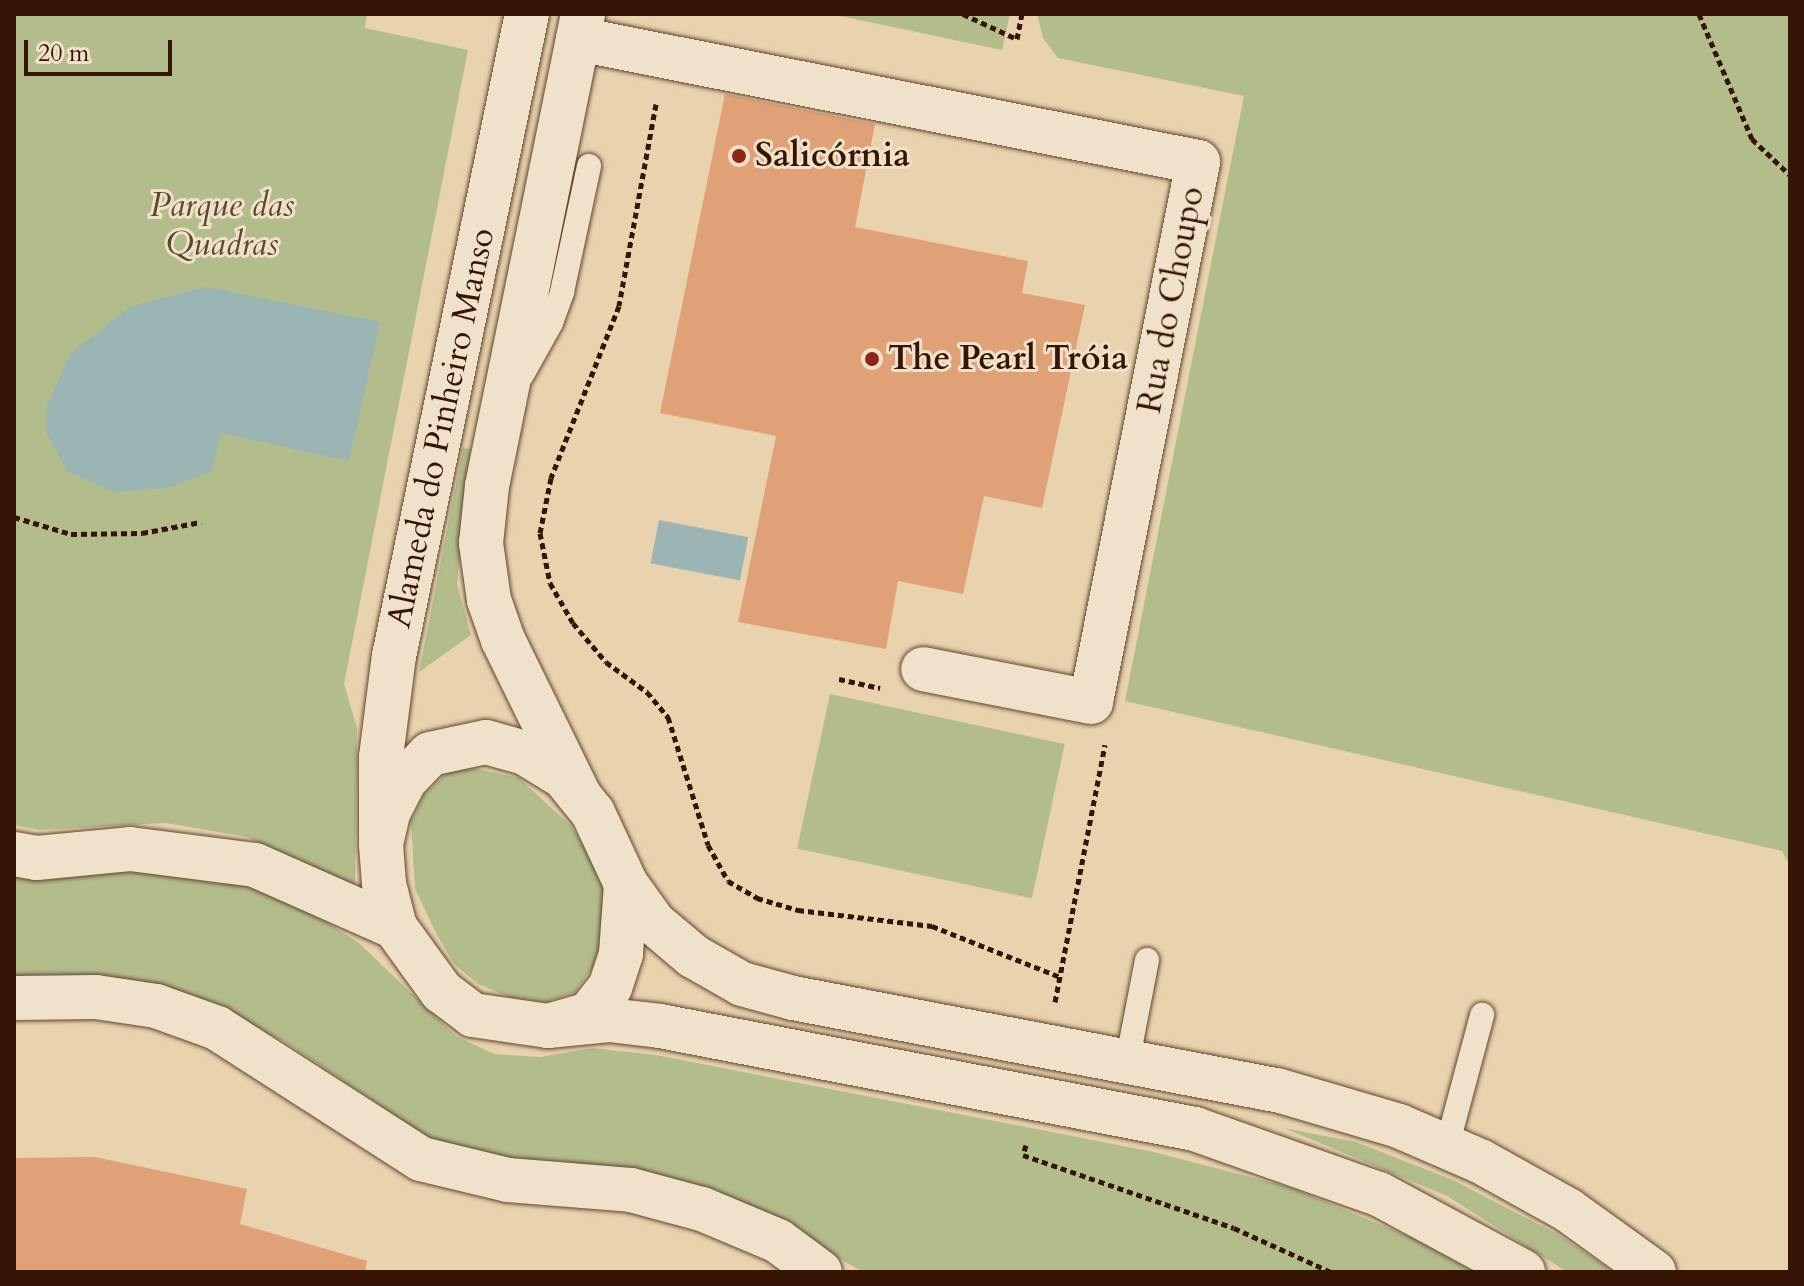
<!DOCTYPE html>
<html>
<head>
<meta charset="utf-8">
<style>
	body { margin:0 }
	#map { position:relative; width:1804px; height:1286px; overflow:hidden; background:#e8d3ae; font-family:Cardo,serif }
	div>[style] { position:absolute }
	.green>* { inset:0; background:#b3bd8c; transform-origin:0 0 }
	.water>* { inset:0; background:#9bb5b5; transform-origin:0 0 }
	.building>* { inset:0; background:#e1a176 }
	.path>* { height:5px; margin-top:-2.5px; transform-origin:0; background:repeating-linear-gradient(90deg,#361504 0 6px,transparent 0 10px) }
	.roads { filter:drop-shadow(0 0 2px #62442e) drop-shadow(0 0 2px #62442e) }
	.lane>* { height:24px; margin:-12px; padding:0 12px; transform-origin:12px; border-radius:12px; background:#f0e2ca }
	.street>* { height:44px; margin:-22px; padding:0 22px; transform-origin:22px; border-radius:22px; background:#f0e2ca }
	.secondary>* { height:44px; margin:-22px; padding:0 22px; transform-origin:22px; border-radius:22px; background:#f0e2ca }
	.dots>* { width:22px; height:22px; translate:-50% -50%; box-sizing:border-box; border:4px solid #f0e2ca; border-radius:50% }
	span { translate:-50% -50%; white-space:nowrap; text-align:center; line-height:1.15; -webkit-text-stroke:6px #f0e2ca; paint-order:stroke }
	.poi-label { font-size:34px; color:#361504; font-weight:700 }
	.left { translate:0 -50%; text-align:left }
	.park-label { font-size:34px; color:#5c472d; font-style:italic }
	.street-label { font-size:34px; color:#361504 }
	.frame { position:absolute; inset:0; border:16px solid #361504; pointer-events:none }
	.scale { position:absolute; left:24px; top:40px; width:148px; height:36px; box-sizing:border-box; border:4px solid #361504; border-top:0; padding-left:10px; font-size:24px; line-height:28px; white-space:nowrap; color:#361504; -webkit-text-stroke:6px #f0e2ca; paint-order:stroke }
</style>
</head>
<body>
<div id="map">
	<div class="green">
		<i style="clip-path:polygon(14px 14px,367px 14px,365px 28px,468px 50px,344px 684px,357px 728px,355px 888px,247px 837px,166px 823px,40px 830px,14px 825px)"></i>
		<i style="clip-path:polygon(831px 14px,1010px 14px,1002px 50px)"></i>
		<i style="clip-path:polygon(1790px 14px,1790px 866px,1782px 851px,1125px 701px,1244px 96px,1058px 58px,1043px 38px,1037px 14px)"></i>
		<i style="clip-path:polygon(463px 448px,470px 449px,457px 584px,471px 635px,419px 672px)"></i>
		<i style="left:830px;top:694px;width:240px;height:158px;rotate:12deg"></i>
		<i style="clip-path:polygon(464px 766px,519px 778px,571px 826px,591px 858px,604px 890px,605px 927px,595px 964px,575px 992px,546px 1002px,509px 997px,478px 984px,454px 964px,437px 935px,415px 889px,411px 822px,424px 795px,445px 775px)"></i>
		<i style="clip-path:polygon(158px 865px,258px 888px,325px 921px,359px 943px,456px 1036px,494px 1054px,540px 1057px,592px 1048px,656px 1055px,1154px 1152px,1292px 1188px,1415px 1239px,1474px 1272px,863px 1272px,804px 1238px,447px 1150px,285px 1042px,201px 1000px,14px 980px,14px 872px)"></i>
		<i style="clip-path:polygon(1284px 1128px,1356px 1142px,1453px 1180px,1559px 1235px,1614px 1272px,1567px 1272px,1447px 1196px)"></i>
	</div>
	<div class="water">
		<i style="clip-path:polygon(206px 287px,380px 322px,349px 461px,221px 433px,212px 471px,168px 488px,114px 492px,67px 471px,46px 432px,47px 406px,70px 354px,131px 306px)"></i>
		<i style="left:659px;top:520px;width:91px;height:44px;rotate:11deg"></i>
	</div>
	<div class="building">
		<i style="clip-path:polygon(725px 94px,875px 124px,855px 227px,1028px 261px,1022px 293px,1085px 305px,1042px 508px,984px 496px,963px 594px,898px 581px,886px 649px,738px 622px,776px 436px,660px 413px)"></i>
		<i style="clip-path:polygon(95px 1157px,247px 1189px,240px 1224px,367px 1261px,365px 1272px,14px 1272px,14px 1158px)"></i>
	</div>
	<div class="path">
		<i style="left:963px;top:14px;width:60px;rotate:24.8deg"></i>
		<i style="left:1017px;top:39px;width:25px;rotate:-79deg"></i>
		<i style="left:1699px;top:14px;width:136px;rotate:67deg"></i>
		<i style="left:1752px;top:139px;width:52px;rotate:43.5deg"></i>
		<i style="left:656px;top:104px;width:205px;rotate:100.4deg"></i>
		<i style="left:619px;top:306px;width:185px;rotate:111.6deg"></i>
		<i style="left:551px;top:478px;width:56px;rotate:101.3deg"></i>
		<i style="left:540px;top:533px;width:51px;rotate:78.7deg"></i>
		<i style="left:550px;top:583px;width:46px;rotate:60.1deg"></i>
		<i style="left:573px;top:623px;width:51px;rotate:49.8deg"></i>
		<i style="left:606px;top:662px;width:51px;rotate:36.2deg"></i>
		<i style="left:647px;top:692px;width:33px;rotate:50deg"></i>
		<i style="left:668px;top:717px;width:134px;rotate:72.6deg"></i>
		<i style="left:708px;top:845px;width:41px;rotate:60.9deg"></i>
		<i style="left:728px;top:881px;width:34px;rotate:30deg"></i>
		<i style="left:757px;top:898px;width:43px;rotate:16.3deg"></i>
		<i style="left:798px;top:910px;width:135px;rotate:6.8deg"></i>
		<i style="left:932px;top:926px;width:138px;rotate:21.7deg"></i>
		<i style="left:14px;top:517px;width:59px;rotate:16.6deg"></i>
		<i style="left:71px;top:534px;width:71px;rotate:-0.8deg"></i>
		<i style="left:142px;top:533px;width:60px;rotate:-10.6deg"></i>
		<i style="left:839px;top:679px;width:42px;rotate:12.4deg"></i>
		<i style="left:1055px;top:1002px;width:262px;rotate:-79deg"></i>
		<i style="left:1026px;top:1145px;width:10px;rotate:107deg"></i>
		<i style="left:1023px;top:1155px;width:223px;rotate:19.1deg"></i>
		<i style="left:1234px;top:1228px;width:107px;rotate:24.4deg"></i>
	</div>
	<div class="roads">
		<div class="lane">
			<i style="left:522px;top:375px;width:60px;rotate:-60.9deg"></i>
			<i style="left:551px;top:323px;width:33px;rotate:-70deg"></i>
			<i style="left:562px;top:292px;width:129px;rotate:-77.9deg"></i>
			<i style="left:1127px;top:1063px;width:105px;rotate:-79deg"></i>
			<i style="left:1447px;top:1146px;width:136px;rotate:-75deg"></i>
		</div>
		<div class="street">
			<i style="left:578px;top:39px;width:632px;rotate:11.22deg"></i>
			<i style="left:1198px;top:162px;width:550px;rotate:101.21deg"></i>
			<i style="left:1091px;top:702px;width:171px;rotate:-168.9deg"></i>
			<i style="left:579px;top:795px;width:173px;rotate:-116.1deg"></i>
			<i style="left:503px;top:640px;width:42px;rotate:-109.3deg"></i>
			<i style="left:489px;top:600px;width:58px;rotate:-98deg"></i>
			<i style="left:481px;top:543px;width:57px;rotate:-84deg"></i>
			<i style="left:487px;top:486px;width:482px;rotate:-78.5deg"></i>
			<i style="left:381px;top:837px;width:80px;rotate:-90deg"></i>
			<i style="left:381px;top:757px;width:102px;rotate:-82.7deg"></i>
			<i style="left:394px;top:656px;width:656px;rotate:-78.3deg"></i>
			<i style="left:14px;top:854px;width:23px;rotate:10deg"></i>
			<i style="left:37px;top:858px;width:93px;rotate:-5.5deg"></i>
			<i style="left:130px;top:849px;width:126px;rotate:7.3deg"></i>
			<i style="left:255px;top:865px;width:153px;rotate:23.9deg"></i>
			<i style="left:14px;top:998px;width:82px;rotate:-0.7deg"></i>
			<i style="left:96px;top:997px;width:61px;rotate:8.5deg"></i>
			<i style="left:156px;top:1006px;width:65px;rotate:19.8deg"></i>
			<i style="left:217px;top:1028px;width:242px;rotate:32.7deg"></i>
			<i style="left:421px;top:1159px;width:89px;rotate:13.6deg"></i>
			<i style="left:508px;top:1180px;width:123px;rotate:4.6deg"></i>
			<i style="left:631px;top:1190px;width:73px;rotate:15deg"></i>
			<i style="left:702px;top:1209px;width:82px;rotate:22.8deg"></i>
			<i style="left:778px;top:1241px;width:52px;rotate:36.4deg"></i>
		</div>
		<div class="secondary">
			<i style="left:486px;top:742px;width:41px;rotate:15.8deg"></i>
			<i style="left:525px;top:753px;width:46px;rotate:31.6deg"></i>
			<i style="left:564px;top:777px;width:46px;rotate:51.1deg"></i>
			<i style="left:593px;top:813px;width:78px;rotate:65.1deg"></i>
			<i style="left:626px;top:884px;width:70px;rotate:94.1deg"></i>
			<i style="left:621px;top:954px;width:35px;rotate:108deg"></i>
			<i style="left:610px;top:987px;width:34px;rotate:128deg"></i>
			<i style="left:589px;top:1014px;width:43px;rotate:163.7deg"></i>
			<i style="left:548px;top:1026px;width:76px;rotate:-171.7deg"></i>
			<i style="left:473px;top:1015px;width:39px;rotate:-143deg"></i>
			<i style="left:442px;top:992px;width:80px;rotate:-125.9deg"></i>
			<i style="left:395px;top:927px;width:44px;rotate:-104.3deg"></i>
			<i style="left:384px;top:884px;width:40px;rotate:-94.3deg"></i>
			<i style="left:381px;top:844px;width:32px;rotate:-77deg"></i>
			<i style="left:388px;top:813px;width:36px;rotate:-63deg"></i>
			<i style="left:404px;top:781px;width:37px;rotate:-46deg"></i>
			<i style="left:430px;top:754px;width:57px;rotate:-12.1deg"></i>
			<i style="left:626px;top:884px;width:48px;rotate:54.3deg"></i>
			<i style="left:654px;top:923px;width:51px;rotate:40.2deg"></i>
			<i style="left:693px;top:956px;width:56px;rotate:29.7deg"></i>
			<i style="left:742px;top:984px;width:53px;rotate:15.4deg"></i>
			<i style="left:793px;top:998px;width:493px;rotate:10.8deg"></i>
			<i style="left:1277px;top:1090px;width:127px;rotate:16.4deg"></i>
			<i style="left:1399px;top:1126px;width:88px;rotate:23.4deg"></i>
			<i style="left:1480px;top:1161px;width:101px;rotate:29.1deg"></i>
			<i style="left:1568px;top:1210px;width:106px;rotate:35.8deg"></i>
			<i style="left:548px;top:1026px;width:61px;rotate:-5.6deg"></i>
			<i style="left:609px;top:1020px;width:51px;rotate:6.7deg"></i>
			<i style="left:660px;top:1026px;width:545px;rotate:10.9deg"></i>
			<i style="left:1195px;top:1129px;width:195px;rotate:19.5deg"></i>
			<i style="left:1379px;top:1194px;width:164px;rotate:28.4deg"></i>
		</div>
	</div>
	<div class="dots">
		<i style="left:739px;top:156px;background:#8f2418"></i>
		<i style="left:872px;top:359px;background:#8f2418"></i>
	</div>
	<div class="poi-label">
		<span class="left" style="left:755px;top:156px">Salicórnia</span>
		<span class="left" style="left:888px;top:359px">The Pearl Tróia</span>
	</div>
	<div class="park-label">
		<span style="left:222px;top:225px">Parque das<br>Quadras</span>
	</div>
	<div class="street-label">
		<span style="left:1171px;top:300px;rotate:-79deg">Rua do Choupo</span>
		<span style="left:441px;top:428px;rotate:-78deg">Alameda do Pinheiro Manso</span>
	</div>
	<div class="frame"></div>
	<div class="scale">20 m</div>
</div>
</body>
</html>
